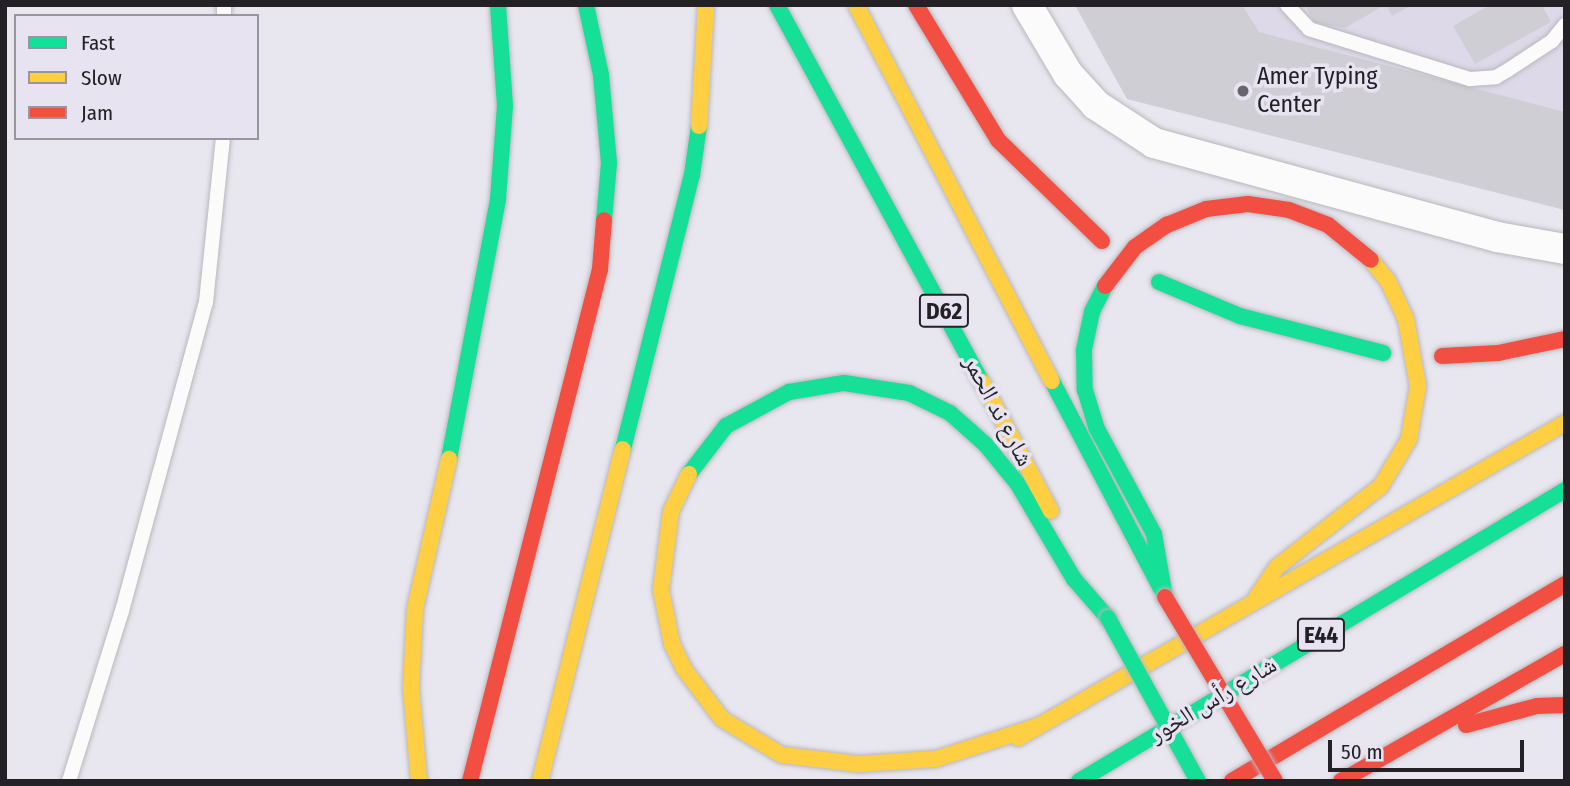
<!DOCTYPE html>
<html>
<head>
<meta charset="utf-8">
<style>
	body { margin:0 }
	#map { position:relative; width:1570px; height:786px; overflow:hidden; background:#e8e6ee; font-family:"Fira Sans Condensed","Noto Naskh Arabic",sans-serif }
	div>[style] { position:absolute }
	.built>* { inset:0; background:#ddd9e8 }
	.building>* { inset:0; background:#cfced5 }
	.roads { filter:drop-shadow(0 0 2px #b9b7bd) drop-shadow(0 0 2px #b9b7bd) }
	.lane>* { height:14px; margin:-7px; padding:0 7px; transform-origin:7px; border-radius:7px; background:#fcfbfc }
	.street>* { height:30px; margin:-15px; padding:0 15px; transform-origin:15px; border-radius:15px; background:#fcfbfc }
	.fast>* { height:16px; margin:-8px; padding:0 8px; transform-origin:8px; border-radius:8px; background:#16e098 }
	.slow>* { height:16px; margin:-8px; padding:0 8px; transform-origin:8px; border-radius:8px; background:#ffcf43 }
	.jam>* { height:16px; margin:-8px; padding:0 8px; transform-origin:8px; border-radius:8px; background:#f24e42 }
	.bridges { filter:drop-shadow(0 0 2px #b9b7bd) drop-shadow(0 0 2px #b9b7bd) }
	.fast-bridge>* { height:16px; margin:-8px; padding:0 8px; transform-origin:8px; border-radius:8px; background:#16e098 }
	.jam-bridge>* { height:16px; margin:-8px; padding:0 8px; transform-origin:8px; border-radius:8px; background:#f24e42 }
	.dots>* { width:19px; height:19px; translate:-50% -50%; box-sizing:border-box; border:4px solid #e7e3f1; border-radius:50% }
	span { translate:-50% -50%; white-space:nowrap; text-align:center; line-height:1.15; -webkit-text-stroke:7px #e7e3f1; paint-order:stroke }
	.shield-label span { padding:2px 5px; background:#e7e3f1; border:2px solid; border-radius:5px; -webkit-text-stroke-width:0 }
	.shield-label { font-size:23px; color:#232126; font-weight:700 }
	.poi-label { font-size:24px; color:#232126 }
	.left { translate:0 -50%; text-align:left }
	.street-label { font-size:24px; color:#232126 }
	.frame { position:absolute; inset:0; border:7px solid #232126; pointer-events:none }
	.legend { position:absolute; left:14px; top:14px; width:245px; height:126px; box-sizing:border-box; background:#e7e3f1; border:2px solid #9995a0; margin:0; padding:9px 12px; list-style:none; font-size:21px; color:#232126 }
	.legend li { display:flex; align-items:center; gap:14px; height:35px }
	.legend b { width:35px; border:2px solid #9995a0 }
	.scale { position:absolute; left:1328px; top:740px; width:196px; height:32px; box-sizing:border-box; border:4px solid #232126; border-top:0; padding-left:9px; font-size:21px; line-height:24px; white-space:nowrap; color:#232126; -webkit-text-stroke:5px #e7e3f1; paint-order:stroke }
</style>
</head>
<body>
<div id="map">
	<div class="built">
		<i style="clip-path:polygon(1075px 5px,1565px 5px,1565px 210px,1127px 99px)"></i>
	</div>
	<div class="building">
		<i style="clip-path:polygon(1075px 5px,1242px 5px,1259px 32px,1565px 112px,1565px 210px,1127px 99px)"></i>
		<i style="clip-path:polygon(1305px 5px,1385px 5px,1345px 28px,1315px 23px)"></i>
		<i style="clip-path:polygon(1386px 5px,1412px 5px,1392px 16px)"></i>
		<i style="clip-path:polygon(1490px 5px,1542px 5px,1551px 22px,1475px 64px,1453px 26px)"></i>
	</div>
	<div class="roads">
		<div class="lane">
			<i style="left:224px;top:5px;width:11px;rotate:90deg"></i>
			<i style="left:1287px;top:5px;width:33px;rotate:47deg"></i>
			<i style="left:1309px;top:29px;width:169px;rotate:17.3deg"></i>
			<i style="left:1470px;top:79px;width:26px;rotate:-4deg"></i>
			<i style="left:1496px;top:77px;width:14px;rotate:-30deg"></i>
			<i style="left:1508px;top:70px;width:53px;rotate:-33.4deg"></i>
			<i style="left:1552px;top:41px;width:21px;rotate:-51deg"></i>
			<i style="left:69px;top:781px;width:178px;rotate:-72.7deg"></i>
			<i style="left:122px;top:611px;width:320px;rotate:-74.8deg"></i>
			<i style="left:206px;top:302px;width:165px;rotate:-84.1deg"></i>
		</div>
		<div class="street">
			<i style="left:1027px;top:5px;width:80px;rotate:59.3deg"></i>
			<i style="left:1068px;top:74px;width:42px;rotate:47.9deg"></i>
			<i style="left:1096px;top:105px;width:69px;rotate:33.2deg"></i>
			<i style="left:1154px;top:143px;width:356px;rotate:15.3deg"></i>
			<i style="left:1497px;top:237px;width:69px;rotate:10deg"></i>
		</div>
		<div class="fast">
			<i style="left:586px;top:5px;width:72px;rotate:77.9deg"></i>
			<i style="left:601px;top:75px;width:88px;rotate:84.8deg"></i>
			<i style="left:609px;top:163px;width:57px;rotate:95deg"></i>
			<i style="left:777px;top:5px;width:429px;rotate:61.5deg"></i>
			<i style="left:1159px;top:282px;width:88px;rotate:22.8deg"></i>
			<i style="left:1240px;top:316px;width:148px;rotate:14.5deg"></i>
			<i style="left:1105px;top:286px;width:29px;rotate:117deg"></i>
			<i style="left:1092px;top:312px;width:40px;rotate:102deg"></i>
			<i style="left:1084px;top:351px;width:39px;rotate:89deg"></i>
			<i style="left:1085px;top:390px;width:39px;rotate:73deg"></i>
			<i style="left:1096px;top:427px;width:122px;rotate:61.5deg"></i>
			<i style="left:1154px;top:534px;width:64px;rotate:80.1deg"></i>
			<i style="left:1052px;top:381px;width:235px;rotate:62.3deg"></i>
			<i style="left:623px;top:449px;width:283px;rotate:-75.9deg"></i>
			<i style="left:692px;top:175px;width:49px;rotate:-81.9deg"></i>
			<i style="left:449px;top:459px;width:265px;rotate:-79.3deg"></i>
			<i style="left:498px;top:199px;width:93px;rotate:-85.7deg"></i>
			<i style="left:505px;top:106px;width:101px;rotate:-94deg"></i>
			<i style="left:689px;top:474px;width:61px;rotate:-52.4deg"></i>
			<i style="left:726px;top:426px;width:72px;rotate:-28.4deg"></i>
			<i style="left:789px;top:392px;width:56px;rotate:-9.3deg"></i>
			<i style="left:844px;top:383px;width:66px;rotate:8.7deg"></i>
			<i style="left:909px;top:393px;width:46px;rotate:26deg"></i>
			<i style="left:950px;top:413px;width:47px;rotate:41.5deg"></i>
			<i style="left:985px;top:444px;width:50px;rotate:50.6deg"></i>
			<i style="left:1017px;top:483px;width:112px;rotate:59.3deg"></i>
			<i style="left:1074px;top:579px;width:52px;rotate:48.9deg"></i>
			<i style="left:1079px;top:781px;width:566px;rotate:-30.91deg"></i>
		</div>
		<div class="slow">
			<i style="left:856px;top:5px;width:424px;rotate:62.5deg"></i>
			<i style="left:699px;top:126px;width:121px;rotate:-86.7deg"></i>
			<i style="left:982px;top:382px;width:146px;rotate:61.9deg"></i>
			<i style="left:689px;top:474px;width:41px;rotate:115.9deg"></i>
			<i style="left:671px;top:511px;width:80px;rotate:97.2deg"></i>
			<i style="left:661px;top:590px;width:55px;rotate:78.5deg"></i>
			<i style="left:672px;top:644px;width:28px;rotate:64deg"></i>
			<i style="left:684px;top:669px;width:63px;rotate:52.8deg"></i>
			<i style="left:722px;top:719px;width:70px;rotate:31deg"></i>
			<i style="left:782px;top:755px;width:78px;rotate:6.7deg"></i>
			<i style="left:859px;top:764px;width:77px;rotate:-3.7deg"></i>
			<i style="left:936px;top:759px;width:107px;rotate:-17.9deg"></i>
			<i style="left:1256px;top:598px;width:37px;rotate:-56deg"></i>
			<i style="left:1277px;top:567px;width:132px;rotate:-37.9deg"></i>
			<i style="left:1381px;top:486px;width:55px;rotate:-59.2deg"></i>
			<i style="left:1409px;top:439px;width:54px;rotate:-80.4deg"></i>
			<i style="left:1418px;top:386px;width:68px;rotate:-100.2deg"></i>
			<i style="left:1406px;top:319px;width:42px;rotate:-115.3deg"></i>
			<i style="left:1388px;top:281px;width:27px;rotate:-129deg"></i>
			<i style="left:1018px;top:738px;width:631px;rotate:-29.94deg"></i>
			<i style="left:419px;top:781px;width:93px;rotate:-94.9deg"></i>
			<i style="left:411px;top:688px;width:79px;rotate:-87.1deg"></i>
			<i style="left:415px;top:609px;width:154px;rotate:-77.2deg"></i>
			<i style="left:540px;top:781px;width:342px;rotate:-76deg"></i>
		</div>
		<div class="jam">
			<i style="left:916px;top:5px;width:158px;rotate:58.7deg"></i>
			<i style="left:998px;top:140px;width:145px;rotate:44.2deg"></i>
			<i style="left:1105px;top:286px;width:49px;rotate:-52.4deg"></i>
			<i style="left:1135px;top:247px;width:39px;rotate:-35deg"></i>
			<i style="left:1167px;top:225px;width:42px;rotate:-22.3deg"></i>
			<i style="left:1206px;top:209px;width:42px;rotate:-6.8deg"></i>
			<i style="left:1248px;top:204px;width:41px;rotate:8.3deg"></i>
			<i style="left:1289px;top:210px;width:42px;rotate:21deg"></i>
			<i style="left:1328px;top:225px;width:55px;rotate:39.1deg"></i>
			<i style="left:1442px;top:356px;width:56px;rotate:-3.1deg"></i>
			<i style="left:1498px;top:353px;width:68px;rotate:-11.8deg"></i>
			<i style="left:1466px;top:725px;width:73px;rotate:-15deg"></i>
			<i style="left:1537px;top:706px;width:28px;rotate:-2deg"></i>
			<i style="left:470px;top:781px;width:528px;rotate:-75.75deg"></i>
			<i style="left:600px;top:269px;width:49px;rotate:-85.3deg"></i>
			<i style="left:1232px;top:781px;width:387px;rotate:-30.6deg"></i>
			<i style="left:1341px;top:781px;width:257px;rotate:-29.6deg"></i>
		</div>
	</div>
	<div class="bridges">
		<div class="fast-bridge">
			<i style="left:1108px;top:618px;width:186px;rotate:61.1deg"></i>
		</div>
		<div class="jam-bridge">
			<i style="left:1165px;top:597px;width:214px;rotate:59.1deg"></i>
		</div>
	</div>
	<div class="dots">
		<i style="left:1243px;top:91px;background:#68666c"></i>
	</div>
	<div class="shield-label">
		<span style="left:944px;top:311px">D62</span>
		<span style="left:1321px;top:635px">E44</span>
	</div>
	<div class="poi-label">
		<span class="left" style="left:1257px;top:91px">Amer Typing<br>Center</span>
	</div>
	<div class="street-label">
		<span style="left:998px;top:411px;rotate:62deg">شارع ند الحمر</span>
		<span style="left:1213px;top:700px;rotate:-31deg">شارع رأس الخور</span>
	</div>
	<div class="frame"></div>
	<ul class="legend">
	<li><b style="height:9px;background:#16e098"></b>Fast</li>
	<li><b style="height:9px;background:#ffcf43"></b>Slow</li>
	<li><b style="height:9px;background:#f24e42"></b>Jam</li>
	</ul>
	<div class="scale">50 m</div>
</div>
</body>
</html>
